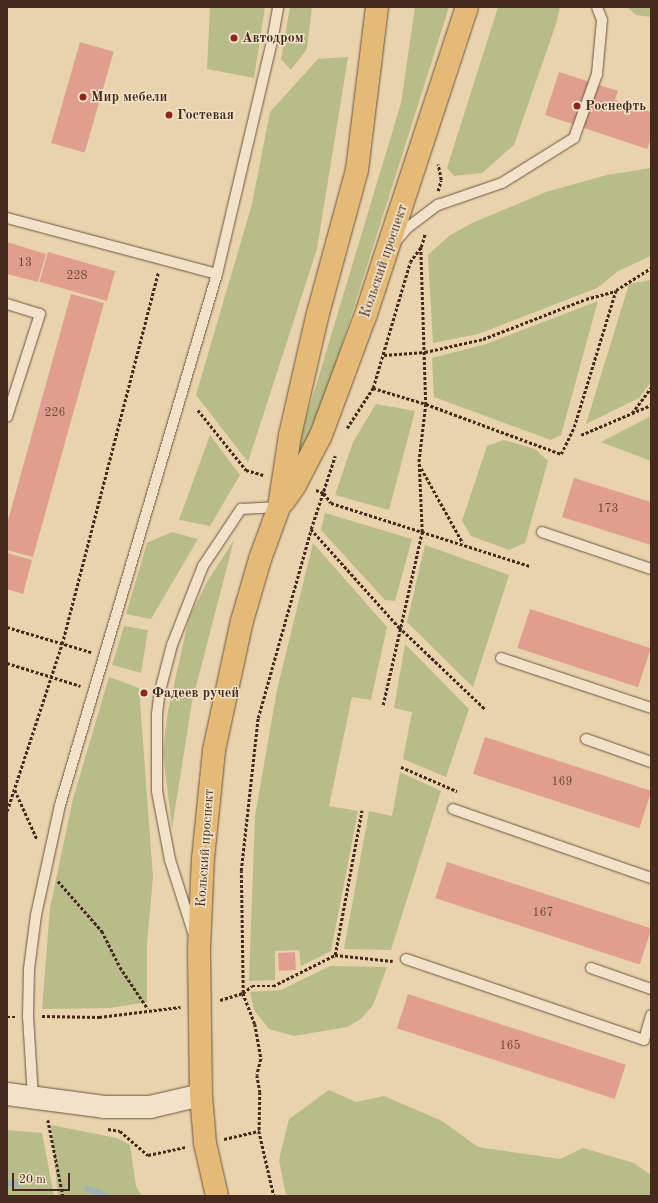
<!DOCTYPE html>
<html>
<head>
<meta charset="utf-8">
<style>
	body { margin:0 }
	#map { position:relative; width:658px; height:1203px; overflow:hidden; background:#e9d3ac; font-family:"Old Standard TT",serif }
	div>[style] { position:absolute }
	.green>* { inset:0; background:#b8bc88 }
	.stream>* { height:6px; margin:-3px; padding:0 3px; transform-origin:3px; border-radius:3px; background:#9eb4b6 }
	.building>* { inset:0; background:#e09f8e; transform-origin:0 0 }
	.path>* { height:2.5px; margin-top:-1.25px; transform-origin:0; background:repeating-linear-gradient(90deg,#44291c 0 3px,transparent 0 5px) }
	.roads { filter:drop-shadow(0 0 1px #6d5440) drop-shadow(0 0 1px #6d5440) }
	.lane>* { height:10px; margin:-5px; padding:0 5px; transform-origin:5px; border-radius:5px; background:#f1e2c9 }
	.secondary>* { height:22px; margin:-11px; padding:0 11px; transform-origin:11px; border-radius:11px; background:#f1e2c9 }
	.primary>* { height:22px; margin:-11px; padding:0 11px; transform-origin:11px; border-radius:11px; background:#e4ba76 }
	.dots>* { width:11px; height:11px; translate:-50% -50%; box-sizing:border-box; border:2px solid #f1e2c9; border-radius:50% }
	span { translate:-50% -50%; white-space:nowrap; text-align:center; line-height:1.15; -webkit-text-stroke:3px #f1e2c9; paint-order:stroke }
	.number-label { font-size:12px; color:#6b4638 }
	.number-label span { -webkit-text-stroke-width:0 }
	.poi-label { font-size:14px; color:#44291c; font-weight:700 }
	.left { translate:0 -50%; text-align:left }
	.street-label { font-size:14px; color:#44291c }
	.frame { position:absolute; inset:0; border:8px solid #44291c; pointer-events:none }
	.scale { position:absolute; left:12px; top:1173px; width:58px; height:18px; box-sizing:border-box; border:2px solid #44291c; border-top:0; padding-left:5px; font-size:12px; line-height:14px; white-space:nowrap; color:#44291c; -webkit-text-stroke:3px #f1e2c9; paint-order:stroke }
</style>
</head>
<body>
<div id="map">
	<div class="green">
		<i style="clip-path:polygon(210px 7px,265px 7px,254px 78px,207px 69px)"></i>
		<i style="clip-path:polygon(290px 7px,312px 7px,307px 49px,291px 70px,281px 59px)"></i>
		<i style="clip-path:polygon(415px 7px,449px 7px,333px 373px,301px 464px,293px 462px,401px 103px)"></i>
		<i style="clip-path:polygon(498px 7px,560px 7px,556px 24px,514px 145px,482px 173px,454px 176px,447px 168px)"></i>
		<i style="clip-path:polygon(627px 7px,651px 7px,651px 17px,636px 15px)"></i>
		<i style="clip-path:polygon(348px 57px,317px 249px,248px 462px,196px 395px,252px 204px,270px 112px,318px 59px)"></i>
		<i style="clip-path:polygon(651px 168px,651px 256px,618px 271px,597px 288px,478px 334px,433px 343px,428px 255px,449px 236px,472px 223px,546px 192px,607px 175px)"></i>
		<i style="clip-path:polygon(651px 280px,651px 382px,639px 398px,586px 424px,629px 284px)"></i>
		<i style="clip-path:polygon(598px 301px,561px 435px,551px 440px,434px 397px,432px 358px,486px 344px)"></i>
		<i style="clip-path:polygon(376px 404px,415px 411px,389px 510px,335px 495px,353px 442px)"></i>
		<i style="clip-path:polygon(651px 416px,651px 461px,601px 442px)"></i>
		<i style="clip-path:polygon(210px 435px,240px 475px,210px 526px,179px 520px)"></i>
		<i style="clip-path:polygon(504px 440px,535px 449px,548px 461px,525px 543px,509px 550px,471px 536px,462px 521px,487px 446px)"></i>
		<i style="clip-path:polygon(325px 513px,412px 539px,395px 601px,385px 600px,321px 530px)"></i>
		<i style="clip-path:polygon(172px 532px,198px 539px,151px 619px,126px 614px,147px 543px)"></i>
		<i style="clip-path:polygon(234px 540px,192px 702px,172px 828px,163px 752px,168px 711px,189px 618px,207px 582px)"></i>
		<i style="clip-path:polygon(313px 543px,387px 627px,371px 700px,352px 697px,329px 806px,358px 811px,331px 951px,301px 966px,299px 950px,275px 951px,275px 980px,249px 981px,255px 816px,277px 690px)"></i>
		<i style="clip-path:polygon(425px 545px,509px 575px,473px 687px,407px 622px)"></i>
		<i style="clip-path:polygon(124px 626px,148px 630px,141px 673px,112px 665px)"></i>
		<i style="clip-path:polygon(405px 644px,469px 709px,446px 777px,403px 759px,412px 712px,394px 708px)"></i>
		<i style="clip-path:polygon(109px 677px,139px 688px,153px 877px,147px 944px,147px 1002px,110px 1008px,42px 1009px,50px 908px,73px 799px)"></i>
		<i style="clip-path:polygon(400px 772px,441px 791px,391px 950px,344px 949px,369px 811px,392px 816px)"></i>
		<i style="clip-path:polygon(330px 966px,387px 967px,373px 1005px,361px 1019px,347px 1027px,294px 1036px,269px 1029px,254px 1010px,250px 992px,281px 990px)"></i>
		<i style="clip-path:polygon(329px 1090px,356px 1102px,384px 1096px,442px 1121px,478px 1147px,560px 1159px,583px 1148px,634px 1163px,651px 1175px,651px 1196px,286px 1196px,279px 1160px,289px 1119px)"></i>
		<i style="clip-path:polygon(51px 1125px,117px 1138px,130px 1145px,136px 1186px,142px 1196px,58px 1196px)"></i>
		<i style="clip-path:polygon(7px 1130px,42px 1133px,54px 1196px,7px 1196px)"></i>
	</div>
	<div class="stream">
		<i style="left:7px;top:1183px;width:11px;rotate:5deg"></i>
		<i style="left:88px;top:1189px;width:19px;rotate:21deg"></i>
	</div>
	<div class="building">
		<i style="left:80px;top:42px;width:35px;height:105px;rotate:16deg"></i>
		<i style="clip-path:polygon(559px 72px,618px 91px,615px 100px,651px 112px,651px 139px,647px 149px,545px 115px)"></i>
		<i style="clip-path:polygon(7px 242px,46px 254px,38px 282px,7px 274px)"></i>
		<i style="left:48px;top:252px;width:70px;height:31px;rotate:16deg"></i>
		<i style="clip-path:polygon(71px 294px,104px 303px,33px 557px,7px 550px,7px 524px)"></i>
		<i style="clip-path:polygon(574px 478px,651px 502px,651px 545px,562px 517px)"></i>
		<i style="clip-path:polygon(7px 553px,32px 560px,23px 594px,7px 589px)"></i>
		<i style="left:530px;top:609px;width:127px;height:41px;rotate:18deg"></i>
		<i style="left:485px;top:737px;width:175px;height:39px;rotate:18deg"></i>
		<i style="left:447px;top:862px;width:215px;height:38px;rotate:18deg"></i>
		<i style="left:295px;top:952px;width:18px;height:17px;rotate:87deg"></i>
		<i style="left:408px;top:994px;width:229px;height:36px;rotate:18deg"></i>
	</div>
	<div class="path">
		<i style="left:438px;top:191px;width:11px;rotate:-75deg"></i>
		<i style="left:441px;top:180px;width:16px;rotate:-101deg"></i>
		<i style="left:421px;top:247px;width:157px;rotate:88.2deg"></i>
		<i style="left:426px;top:404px;width:60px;rotate:96.7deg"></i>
		<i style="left:419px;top:464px;width:90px;rotate:60.9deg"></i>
		<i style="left:384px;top:355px;width:41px;rotate:-4.2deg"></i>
		<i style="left:425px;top:352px;width:59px;rotate:-12.6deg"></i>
		<i style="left:483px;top:339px;width:110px;rotate:-21.2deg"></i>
		<i style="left:586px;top:299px;width:30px;rotate:-15deg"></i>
		<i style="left:373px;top:388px;width:55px;rotate:16.8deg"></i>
		<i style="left:426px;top:404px;width:144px;rotate:20.3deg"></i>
		<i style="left:561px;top:454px;width:30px;rotate:-64deg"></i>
		<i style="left:574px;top:427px;width:143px;rotate:-73deg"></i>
		<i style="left:616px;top:290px;width:41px;rotate:-32.2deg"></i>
		<i style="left:198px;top:410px;width:77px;rotate:51.3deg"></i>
		<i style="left:246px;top:470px;width:18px;rotate:16deg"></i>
		<i style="left:632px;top:413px;width:31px;rotate:-53deg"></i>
		<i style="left:347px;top:428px;width:48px;rotate:-57deg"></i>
		<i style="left:373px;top:388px;width:131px;rotate:-73.6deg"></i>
		<i style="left:410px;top:262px;width:19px;rotate:-54deg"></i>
		<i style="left:421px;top:247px;width:14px;rotate:-73deg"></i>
		<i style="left:581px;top:435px;width:76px;rotate:-23.2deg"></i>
		<i style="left:316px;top:490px;width:9px;rotate:21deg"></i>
		<i style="left:324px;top:493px;width:12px;rotate:55deg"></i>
		<i style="left:331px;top:503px;width:209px;rotate:17.6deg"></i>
		<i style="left:311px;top:529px;width:132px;rotate:48.1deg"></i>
		<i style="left:399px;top:627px;width:119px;rotate:43.6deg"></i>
		<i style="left:7px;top:627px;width:88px;rotate:16.6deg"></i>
		<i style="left:7px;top:663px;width:77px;rotate:17.3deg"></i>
		<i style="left:383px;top:705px;width:177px;rotate:-77.3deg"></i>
		<i style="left:422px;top:532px;width:68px;rotate:-92.5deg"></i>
		<i style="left:401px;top:767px;width:61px;rotate:23.2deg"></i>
		<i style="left:15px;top:790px;width:54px;rotate:65.8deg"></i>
		<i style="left:7px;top:811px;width:176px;rotate:-71.8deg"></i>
		<i style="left:62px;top:644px;width:384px;rotate:-75.5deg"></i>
		<i style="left:58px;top:881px;width:67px;rotate:48.7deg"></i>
		<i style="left:102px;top:931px;width:40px;rotate:63.4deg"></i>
		<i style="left:120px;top:967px;width:50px;rotate:56.3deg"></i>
		<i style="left:335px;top:955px;width:58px;rotate:5.9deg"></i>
		<i style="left:243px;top:993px;width:122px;rotate:-90.9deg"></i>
		<i style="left:241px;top:871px;width:154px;rotate:-83.7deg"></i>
		<i style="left:258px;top:718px;width:196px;rotate:-74.3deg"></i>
		<i style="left:311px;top:529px;width:77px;rotate:-71.8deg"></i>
		<i style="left:243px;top:993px;width:11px;rotate:-38deg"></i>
		<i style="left:252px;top:986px;width:21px"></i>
		<i style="left:273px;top:986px;width:69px;rotate:-26.6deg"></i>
		<i style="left:335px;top:955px;width:147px;rotate:-79.5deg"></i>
		<i style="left:220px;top:1000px;width:24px;rotate:-17deg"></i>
		<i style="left:243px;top:993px;width:33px;rotate:69deg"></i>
		<i style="left:255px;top:1024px;width:36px;rotate:80deg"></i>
		<i style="left:261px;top:1059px;width:16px;rotate:104deg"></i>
		<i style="left:257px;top:1075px;width:17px;rotate:80deg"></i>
		<i style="left:260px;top:1092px;width:39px;rotate:91deg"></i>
		<i style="left:259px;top:1131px;width:67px;rotate:77deg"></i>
		<i style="left:42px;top:1016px;width:57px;rotate:1deg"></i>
		<i style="left:99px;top:1017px;width:82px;rotate:-7deg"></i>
		<i style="left:7px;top:1017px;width:8px"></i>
		<i style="left:48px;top:1120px;width:77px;rotate:78.8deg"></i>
		<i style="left:108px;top:1129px;width:12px;rotate:9deg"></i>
		<i style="left:120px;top:1131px;width:37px;rotate:41deg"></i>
		<i style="left:148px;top:1155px;width:39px;rotate:-12deg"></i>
		<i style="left:224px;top:1139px;width:36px;rotate:-13deg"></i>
	</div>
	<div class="roads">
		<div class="lane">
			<i style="left:7px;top:218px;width:217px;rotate:14.9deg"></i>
			<i style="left:396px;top:241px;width:17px;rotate:-50deg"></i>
			<i style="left:407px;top:228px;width:39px;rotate:-37deg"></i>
			<i style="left:438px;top:205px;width:68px;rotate:-19deg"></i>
			<i style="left:502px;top:183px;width:85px;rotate:-32deg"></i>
			<i style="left:574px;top:138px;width:68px;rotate:-70.2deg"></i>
			<i style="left:597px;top:74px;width:54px;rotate:-84.7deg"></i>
			<i style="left:602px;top:20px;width:14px;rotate:-111deg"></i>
			<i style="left:7px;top:304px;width:34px;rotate:17deg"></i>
			<i style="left:40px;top:314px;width:108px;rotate:107.8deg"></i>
			<i style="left:542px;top:532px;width:115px;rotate:18.7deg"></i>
			<i style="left:501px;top:658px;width:158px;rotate:18.4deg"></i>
			<i style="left:586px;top:739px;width:69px;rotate:19.5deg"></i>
			<i style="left:453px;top:809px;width:210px;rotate:19.2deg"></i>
			<i style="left:193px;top:932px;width:76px;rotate:-107.7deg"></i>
			<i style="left:170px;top:860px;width:70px;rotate:-100.7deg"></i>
			<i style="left:157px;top:791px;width:77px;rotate:-90deg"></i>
			<i style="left:157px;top:714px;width:23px;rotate:-83deg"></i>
			<i style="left:160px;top:691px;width:48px;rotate:-75.4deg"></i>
			<i style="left:172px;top:645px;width:85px;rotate:-68.6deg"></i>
			<i style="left:203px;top:566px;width:69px;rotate:-56.3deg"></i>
			<i style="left:241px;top:509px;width:38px;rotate:-3deg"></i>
			<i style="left:406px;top:959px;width:251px;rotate:18.8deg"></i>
			<i style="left:644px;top:1040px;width:26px;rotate:-74deg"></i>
			<i style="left:591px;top:968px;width:64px;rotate:19.3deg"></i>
			<i style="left:33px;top:1098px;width:82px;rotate:-93.5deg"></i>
			<i style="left:28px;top:1016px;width:47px;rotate:-88.8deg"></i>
			<i style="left:29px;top:969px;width:54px;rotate:-82.6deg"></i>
			<i style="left:36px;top:915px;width:113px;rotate:-77.7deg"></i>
			<i style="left:60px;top:805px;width:554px;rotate:-73.53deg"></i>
			<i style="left:217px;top:274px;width:238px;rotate:-76.7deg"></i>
			<i style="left:272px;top:42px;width:36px;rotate:-80deg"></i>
		</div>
		<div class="secondary">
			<i style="left:7px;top:1094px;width:98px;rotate:7.6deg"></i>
			<i style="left:104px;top:1107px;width:46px"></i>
			<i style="left:150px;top:1107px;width:52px;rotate:-13.2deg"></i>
		</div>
		<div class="primary">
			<i style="left:284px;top:501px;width:19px;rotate:-55deg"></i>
			<i style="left:295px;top:485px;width:56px;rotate:-62.5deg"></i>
			<i style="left:321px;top:435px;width:129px;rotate:-69.6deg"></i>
			<i style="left:366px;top:314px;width:323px;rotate:-71.8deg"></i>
			<i style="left:217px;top:1196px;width:54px;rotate:-102.8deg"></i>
			<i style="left:205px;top:1143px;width:48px;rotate:-94.8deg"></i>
			<i style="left:201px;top:1095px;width:146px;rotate:-90.8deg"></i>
			<i style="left:199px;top:949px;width:90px;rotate:-87.5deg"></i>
			<i style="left:203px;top:859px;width:110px;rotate:-84.2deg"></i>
			<i style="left:214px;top:750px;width:132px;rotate:-77.8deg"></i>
			<i style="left:242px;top:621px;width:65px;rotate:-73.8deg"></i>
			<i style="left:260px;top:559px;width:55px;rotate:-69.9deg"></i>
			<i style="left:279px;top:507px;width:73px;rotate:-81.3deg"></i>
			<i style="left:290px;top:435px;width:121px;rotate:-77.1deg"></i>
			<i style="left:317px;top:317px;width:152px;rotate:-74.8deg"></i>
			<i style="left:357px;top:170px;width:164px;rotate:-83deg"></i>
		</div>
	</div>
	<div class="dots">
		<i style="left:234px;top:38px;background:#8f2418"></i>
		<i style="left:83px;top:97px;background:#8f2418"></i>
		<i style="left:577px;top:106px;background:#8f2418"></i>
		<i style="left:169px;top:115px;background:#8f2418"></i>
		<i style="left:144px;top:693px;background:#8f2418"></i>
	</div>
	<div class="number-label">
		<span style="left:25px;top:264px">13</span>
		<span style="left:77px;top:277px">228</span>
		<span style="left:55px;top:414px">226</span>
		<span style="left:608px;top:510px">173</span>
		<span style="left:562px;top:783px">169</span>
		<span style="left:543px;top:914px">167</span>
		<span style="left:510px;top:1047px">165</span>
	</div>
	<div class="poi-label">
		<span class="left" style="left:242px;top:38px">Автодром</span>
		<span class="left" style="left:91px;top:97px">Мир мебели</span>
		<span class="left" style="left:585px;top:106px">Роснефть</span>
		<span class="left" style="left:177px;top:115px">Гостевая</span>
		<span class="left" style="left:152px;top:693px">Фадеев ручей</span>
	</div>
	<div class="street-label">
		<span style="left:384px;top:261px;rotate:-71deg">Кольский проспект</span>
		<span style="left:205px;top:848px;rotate:-86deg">Кольский проспект</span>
	</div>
	<div class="frame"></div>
	<div class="scale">20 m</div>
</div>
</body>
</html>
